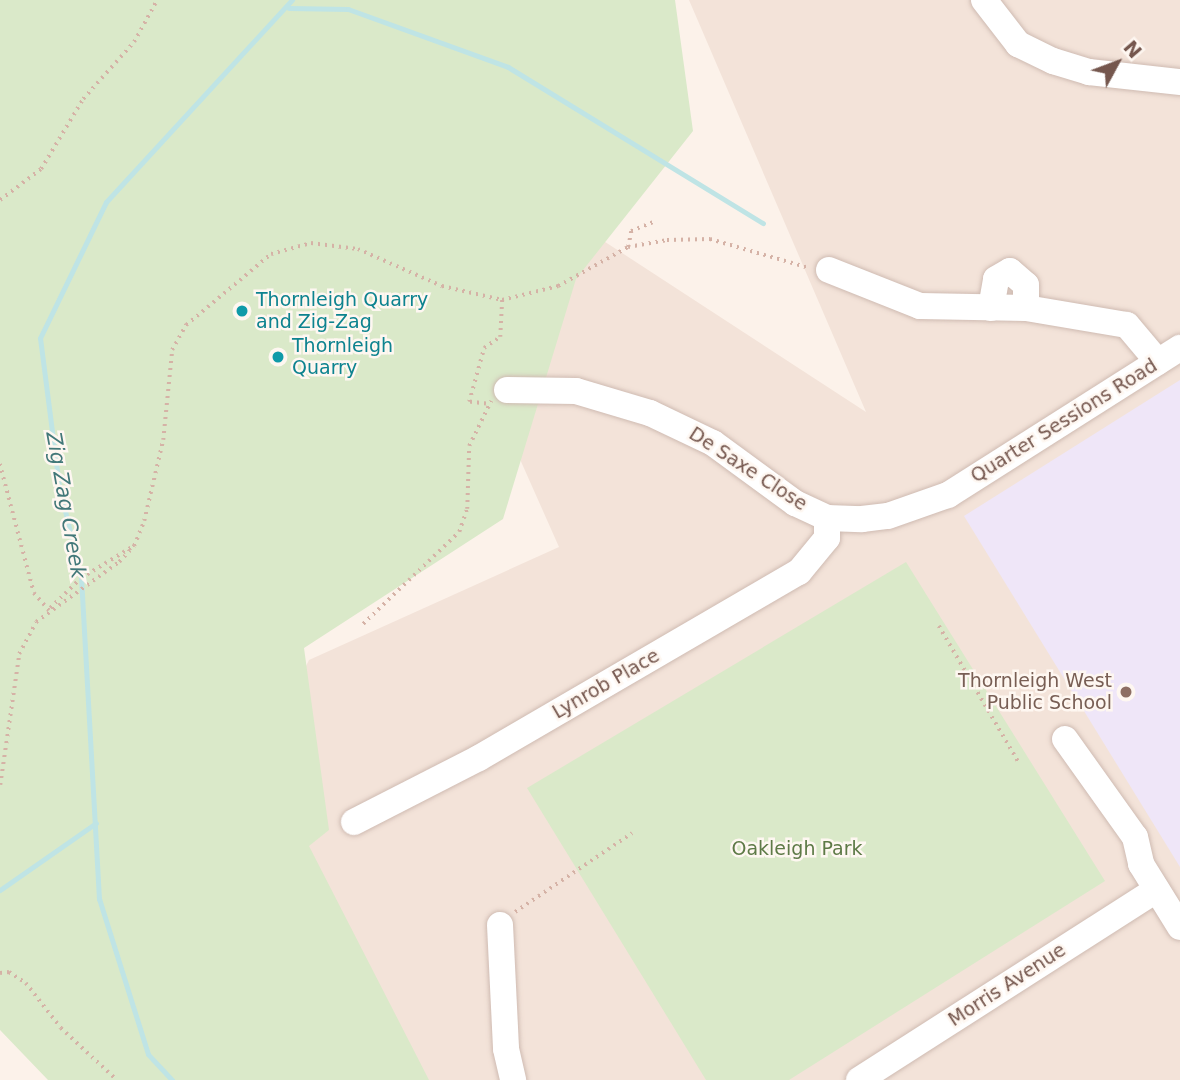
<!DOCTYPE html>
<html>
<head>
<meta charset="utf-8">
<style>
	body { margin:0 }
	#map { position:relative; width:1180px; height:1080px; overflow:hidden; background:#fcf2ea; font-family:"DejaVu Sans",sans-serif }
	div>[style] { position:absolute }
	.residential>* { inset:0; background:#f3e3d9 }
	.education>* { inset:0; background:#efe6f8 }
	.green>* { inset:0; background:#dae9c9 }
	.stream>* { height:5px; margin:-2.5px; padding:0 2.5px; transform-origin:2.5px; border-radius:2.5px; background:#bfe4e5 }
	.path>* { height:3.5px; margin-top:-1.75px; transform-origin:0; background:repeating-linear-gradient(90deg,#d5b2a6 0 2px,transparent 0 7px) }
	.roads { filter:drop-shadow(0 0 2px #cfbbb2) drop-shadow(0 0 2px #cfbbb2) }
	.minor>* { height:26px; margin:-13px; padding:0 13px; transform-origin:13px; border-radius:13px; background:#fff }
	.dots>* { width:19px; height:19px; translate:-50% -50%; box-sizing:border-box; border:4px solid #fef7f1; border-radius:50% }
	span { translate:-50% -50%; white-space:nowrap; text-align:center; line-height:1.15; -webkit-text-stroke:5px #fef7f1; paint-order:stroke }
	.culture-label { font-size:19px; color:#0d838f }
	.left { translate:0 -50%; text-align:left }
	.street-label { font-size:19px; color:#75574e }
	.education-label { font-size:19px; color:#785e54 }
	.right { translate:-100% -50%; text-align:right }
	.park-label { font-size:19px; color:#5e7a47 }
	.water-label { font-size:21px; color:#427879; font-style:italic }
	.north { position:absolute; left:1082px; top:28px; width:70px; height:70px; -webkit-text-stroke:5px #fef7f1; paint-order:stroke; rotate:49deg; font-size:19px; font-weight:700; line-height:28px; text-align:center; color:#75574e }
	.north::after { content:''; display:block; margin:auto; width:24px; height:32px; background:#75574e; clip-path:polygon(50% 0,100% 100%,50% 72%,0 100%) }
</style>
</head>
<body>
<div id="map">
	<div class="residential">
		<i style="clip-path:polygon(689px 0,1180px 0,1180px 1080px,231px 1080px,226px 828px,309px 660px,559px 547px,491px 394px,596px 236px,866px 412px)"></i>
	</div>
	<div class="education">
		<i style="clip-path:polygon(1180px 380px,1180px 867px,964px 516px)"></i>
	</div>
	<div class="green">
		<i style="clip-path:polygon(0 0,675px 0,693px 131px,576px 279px,503px 519px,304px 648px,329px 830px,309px 846px,429px 1080px,48px 1080px,0 1030px)"></i>
		<i style="clip-path:polygon(906px 562px,1105px 881px,789px 1080px,706px 1080px,527px 788px)"></i>
	</div>
	<div class="stream">
		<i style="left:289px;top:8px;width:59px;rotate:1deg"></i>
		<i style="left:348px;top:9px;width:170px;rotate:19.9deg"></i>
		<i style="left:508px;top:67px;width:299px;rotate:31.5deg"></i>
		<i style="left:0;top:890px;width:117px;rotate:-34.9deg"></i>
		<i style="left:172px;top:1080px;width:35px;rotate:-133deg"></i>
		<i style="left:148px;top:1054px;width:163px;rotate:-107.5deg"></i>
		<i style="left:99px;top:899px;width:322px;rotate:-93.2deg"></i>
		<i style="left:81px;top:578px;width:95px;rotate:-103.4deg"></i>
		<i style="left:59px;top:486px;width:149px;rotate:-97.3deg"></i>
		<i style="left:40px;top:338px;width:151px;rotate:-64.1deg"></i>
		<i style="left:106px;top:202px;width:275px;rotate:-47.4deg"></i>
	</div>
	<div class="path">
		<i style="left:0;top:200px;width:51px;rotate:-37.1deg"></i>
		<i style="left:41px;top:169px;width:82px;rotate:-59deg"></i>
		<i style="left:83px;top:99px;width:76px;rotate:-48.2deg"></i>
		<i style="left:134px;top:42px;width:48px;rotate:-61.3deg"></i>
		<i style="left:628px;top:247px;width:16px;rotate:-79deg"></i>
		<i style="left:631px;top:231px;width:27px;rotate:-22deg"></i>
		<i style="left:486px;top:404px;width:17px;rotate:-173deg"></i>
		<i style="left:469px;top:402px;width:56px;rotate:-74.5deg"></i>
		<i style="left:484px;top:348px;width:19px;rotate:-35deg"></i>
		<i style="left:500px;top:337px;width:37px;rotate:-87deg"></i>
		<i style="left:0;top:464px;width:133px;rotate:75.2deg"></i>
		<i style="left:34px;top:593px;width:23px;rotate:49deg"></i>
		<i style="left:50px;top:608px;width:43px;rotate:-44.1deg"></i>
		<i style="left:81px;top:578px;width:60px;rotate:-31.3deg"></i>
		<i style="left:363px;top:624px;width:133px;rotate:-43.8deg"></i>
		<i style="left:459px;top:532px;width:24px;rotate:-71deg"></i>
		<i style="left:467px;top:509px;width:63px;rotate:-88.2deg"></i>
		<i style="left:469px;top:446px;width:50px;rotate:-63.9deg"></i>
		<i style="left:939px;top:626px;width:159px;rotate:59.7deg"></i>
		<i style="left:0;top:785px;width:132px;rotate:-81.7deg"></i>
		<i style="left:19px;top:654px;width:36px;rotate:-62deg"></i>
		<i style="left:36px;top:622px;width:102px;rotate:-35.9deg"></i>
		<i style="left:119px;top:562px;width:22px;rotate:-47deg"></i>
		<i style="left:134px;top:546px;width:27px;rotate:-68deg"></i>
		<i style="left:144px;top:521px;width:83px;rotate:-76.8deg"></i>
		<i style="left:163px;top:440px;width:90px;rotate:-84.3deg"></i>
		<i style="left:172px;top:350px;width:29px;rotate:-61deg"></i>
		<i style="left:186px;top:325px;width:111px;rotate:-39.9deg"></i>
		<i style="left:271px;top:254px;width:41px;rotate:-15.4deg"></i>
		<i style="left:311px;top:243px;width:47px;rotate:7.3deg"></i>
		<i style="left:358px;top:249px;width:92px;rotate:23.8deg"></i>
		<i style="left:442px;top:286px;width:62px;rotate:13.1deg"></i>
		<i style="left:502px;top:300px;width:58px;rotate:-14deg"></i>
		<i style="left:558px;top:286px;width:80px;rotate:-29.1deg"></i>
		<i style="left:628px;top:247px;width:40px;rotate:-10deg"></i>
		<i style="left:667px;top:240px;width:43px;rotate:-1.3deg"></i>
		<i style="left:710px;top:239px;width:103px;rotate:16.3deg"></i>
		<i style="left:515px;top:912px;width:141px;rotate:-34deg"></i>
		<i style="left:0;top:973px;width:9px;rotate:-6deg"></i>
		<i style="left:9px;top:972px;width:20px;rotate:33deg"></i>
		<i style="left:26px;top:983px;width:57px;rotate:52.1deg"></i>
		<i style="left:61px;top:1028px;width:76px;rotate:42.9deg"></i>
	</div>
	<div class="roads">
		<div class="minor">
			<i style="left:984px;top:0;width:56px;rotate:52.3deg"></i>
			<i style="left:1018px;top:44px;width:39px;rotate:26deg"></i>
			<i style="left:1053px;top:61px;width:38px;rotate:17deg"></i>
			<i style="left:1089px;top:72px;width:92px;rotate:6.3deg"></i>
			<i style="left:829px;top:270px;width:98px;rotate:21.6deg"></i>
			<i style="left:920px;top:306px;width:106px;rotate:1.1deg"></i>
			<i style="left:1026px;top:308px;width:102px;rotate:9.6deg"></i>
			<i style="left:1127px;top:325px;width:48px;rotate:50deg"></i>
			<i style="left:991px;top:308px;width:29px;rotate:-80deg"></i>
			<i style="left:996px;top:279px;width:16px;rotate:-30deg"></i>
			<i style="left:1010px;top:271px;width:21px;rotate:41deg"></i>
			<i style="left:1026px;top:285px;width:23px;rotate:90deg"></i>
			<i style="left:507px;top:390px;width:69px;rotate:0.8deg"></i>
			<i style="left:576px;top:391px;width:77px;rotate:16.6deg"></i>
			<i style="left:650px;top:413px;width:70px;rotate:25.5deg"></i>
			<i style="left:713px;top:443px;width:102px;rotate:36.2deg"></i>
			<i style="left:795px;top:503px;width:35px;rotate:25deg"></i>
			<i style="left:827px;top:518px;width:35px;rotate:2deg"></i>
			<i style="left:862px;top:519px;width:26px;rotate:-7deg"></i>
			<i style="left:888px;top:516px;width:64px;rotate:-19.3deg"></i>
			<i style="left:948px;top:495px;width:275px;rotate:-32.4deg"></i>
			<i style="left:1065px;top:739px;width:120px;rotate:54.5deg"></i>
			<i style="left:1135px;top:837px;width:28px;rotate:77deg"></i>
			<i style="left:1141px;top:864px;width:74px;rotate:58.2deg"></i>
			<i style="left:354px;top:822px;width:140px;rotate:-27.1deg"></i>
			<i style="left:479px;top:758px;width:370px;rotate:-30.2deg"></i>
			<i style="left:799px;top:572px;width:44px;rotate:-50.5deg"></i>
			<i style="left:827px;top:538px;width:20px;rotate:-90deg"></i>
			<i style="left:500px;top:925px;width:124px;rotate:87.2deg"></i>
			<i style="left:506px;top:1049px;width:32px;rotate:77deg"></i>
			<i style="left:859px;top:1080px;width:353px;rotate:-32.6deg"></i>
		</div>
	</div>
	<div class="dots">
		<i style="left:242px;top:311px;background:#0f9aa8"></i>
		<i style="left:278px;top:357px;background:#0f9aa8"></i>
		<i style="left:1126px;top:692px;background:#8d6e63"></i>
	</div>
	<div class="culture-label">
		<span class="left" style="left:256px;top:311px">Thornleigh Quarry<br>and Zig-Zag</span>
		<span class="left" style="left:292px;top:357px">Thornleigh<br>Quarry</span>
	</div>
	<div class="street-label">
		<span style="left:1064px;top:421px;rotate:-32deg">Quarter Sessions Road</span>
		<span style="left:748px;top:469px;rotate:33deg">De Saxe Close</span>
		<span style="left:606px;top:684px;rotate:-30deg">Lynrob Place</span>
		<span style="left:1007px;top:985px;rotate:-33deg">Morris Avenue</span>
	</div>
	<div class="education-label">
		<span class="right" style="left:1112px;top:692px">Thornleigh West<br>Public School</span>
	</div>
	<div class="park-label">
		<span style="left:797px;top:849px">Oakleigh Park</span>
	</div>
	<div class="water-label">
		<span style="left:66px;top:505px;rotate:80deg">Zig Zag Creek</span>
	</div>
	<div class="north">N</div>
</div>
</body>
</html>
